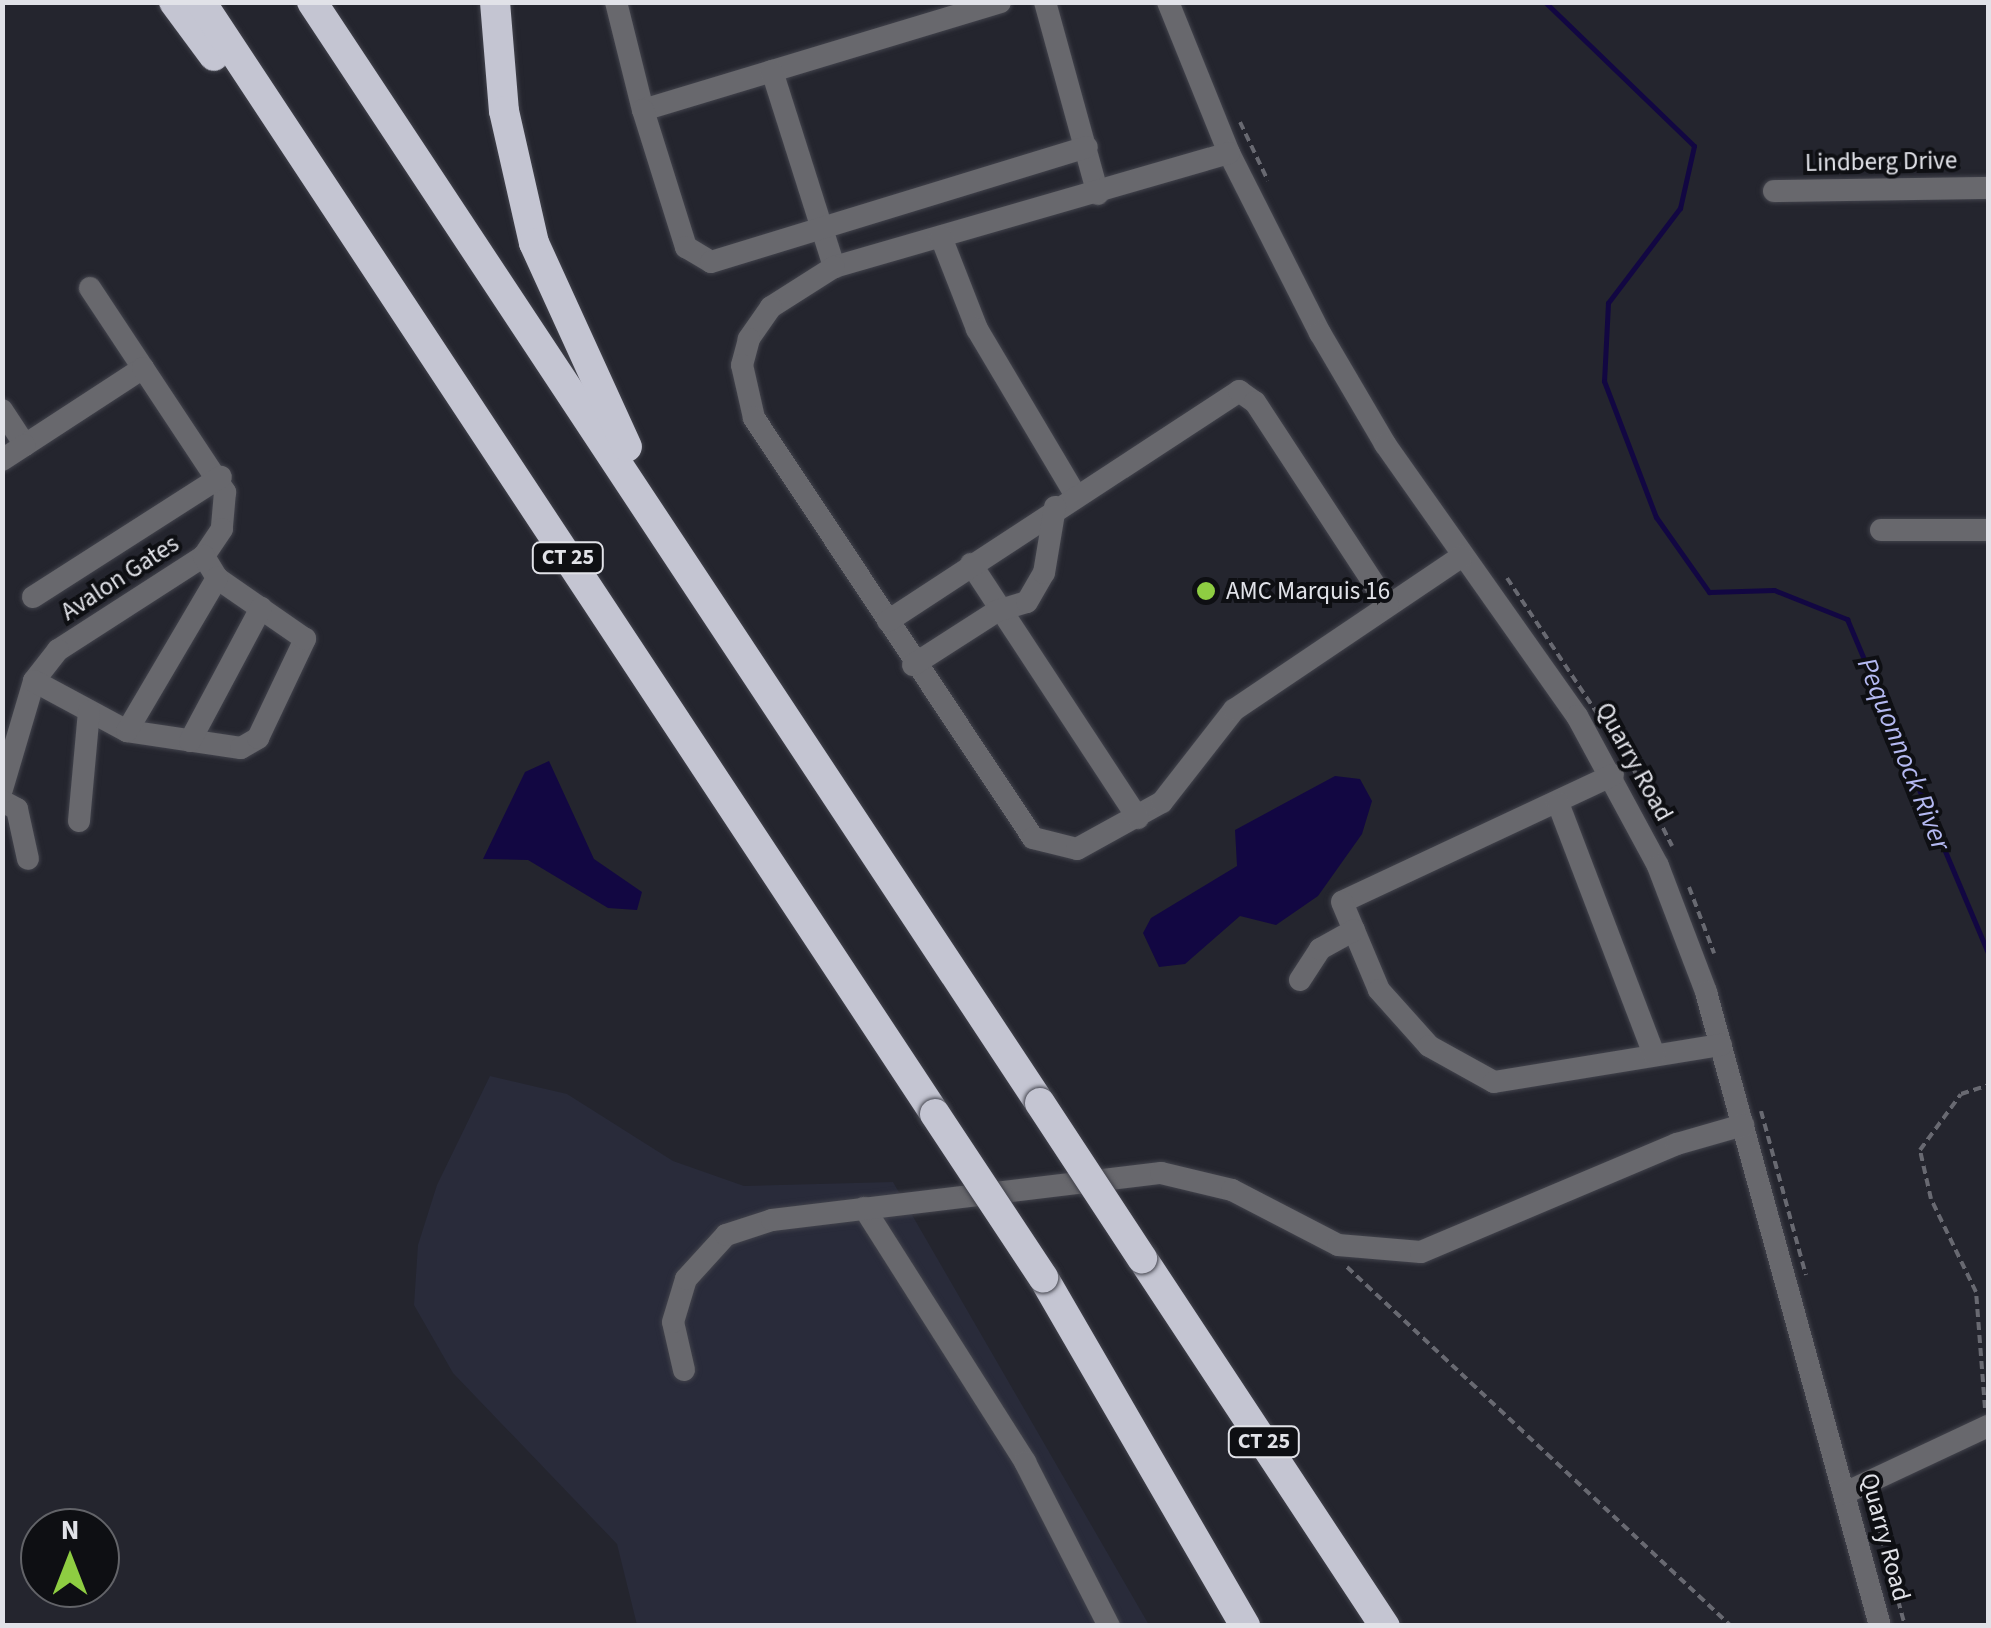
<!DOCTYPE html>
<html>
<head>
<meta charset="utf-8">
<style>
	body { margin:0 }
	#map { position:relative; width:1991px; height:1628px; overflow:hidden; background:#24252e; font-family:"Source Sans 3",sans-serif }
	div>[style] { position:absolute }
	.built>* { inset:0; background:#292b3a }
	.water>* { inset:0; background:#120742 }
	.stream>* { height:5px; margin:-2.5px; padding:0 2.5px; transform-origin:2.5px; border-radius:2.5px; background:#120742 }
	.path>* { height:4px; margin-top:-2px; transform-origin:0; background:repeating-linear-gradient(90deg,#686971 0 8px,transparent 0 13px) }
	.roads { filter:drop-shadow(0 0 2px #42434c) drop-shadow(0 0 2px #42434c) }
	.minor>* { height:22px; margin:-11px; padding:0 11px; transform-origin:11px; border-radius:11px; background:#68686d }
	.highway>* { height:30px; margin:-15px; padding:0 15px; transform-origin:15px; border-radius:15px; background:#c4c5d2 }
	.bridges { filter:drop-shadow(0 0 2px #42434c) drop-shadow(0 0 2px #42434c) }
	.highway-bridge>* { height:30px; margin:-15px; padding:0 15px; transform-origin:15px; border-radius:15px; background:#c4c5d2 }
	.dots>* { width:28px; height:28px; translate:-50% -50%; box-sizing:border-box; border:5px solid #0e0f13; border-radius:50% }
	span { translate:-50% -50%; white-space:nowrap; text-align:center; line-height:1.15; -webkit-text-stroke:8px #0e0f13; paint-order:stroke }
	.shield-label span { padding:2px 8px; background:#0e0f13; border:2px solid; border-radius:8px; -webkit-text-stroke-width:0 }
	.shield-label { font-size:22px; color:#e1e2e8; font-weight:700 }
	.street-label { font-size:25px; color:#e1e2e8 }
	.poi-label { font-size:25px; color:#e1e2e8 }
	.left { translate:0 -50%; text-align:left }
	.water-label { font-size:28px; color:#b4b9f1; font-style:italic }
	.frame { position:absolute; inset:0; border:5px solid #e1e2e8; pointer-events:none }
	.north { position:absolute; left:20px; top:1508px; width:100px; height:100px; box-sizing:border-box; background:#0e0f13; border:2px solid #626368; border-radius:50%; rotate:0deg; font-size:28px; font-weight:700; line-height:40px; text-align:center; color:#e1e2e8 }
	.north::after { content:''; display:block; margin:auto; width:35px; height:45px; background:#8ecd42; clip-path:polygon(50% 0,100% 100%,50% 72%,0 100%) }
</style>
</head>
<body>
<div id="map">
	<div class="built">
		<i style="clip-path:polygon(490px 1076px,567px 1094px,673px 1161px,744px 1186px,893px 1182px,1149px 1625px,637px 1625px,617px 1544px,453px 1373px,414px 1305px,418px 1245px,437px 1185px)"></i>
	</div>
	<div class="water">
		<i style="clip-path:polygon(549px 761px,594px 859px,642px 892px,637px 910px,608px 908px,528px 860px,483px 859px,525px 772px)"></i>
		<i style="clip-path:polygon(1335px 776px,1360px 779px,1372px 801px,1362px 834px,1318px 896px,1276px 925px,1240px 916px,1185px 964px,1159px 967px,1143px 933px,1151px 918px,1237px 866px,1235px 830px)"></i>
	</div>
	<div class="stream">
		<i style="left:1545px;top:2px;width:207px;rotate:44deg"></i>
		<i style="left:1694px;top:146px;width:64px;rotate:102.7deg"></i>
		<i style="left:1680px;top:208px;width:119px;rotate:127.2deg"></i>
		<i style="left:1608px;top:303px;width:78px;rotate:92.9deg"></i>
		<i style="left:1604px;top:381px;width:146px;rotate:69.1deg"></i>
		<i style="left:1656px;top:517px;width:92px;rotate:54.8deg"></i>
		<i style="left:1709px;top:592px;width:65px;rotate:-1.8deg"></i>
		<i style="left:1774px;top:590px;width:79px;rotate:21.7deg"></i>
		<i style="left:1847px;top:619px;width:362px;rotate:67.1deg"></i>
	</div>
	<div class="path">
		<i style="left:1240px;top:122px;width:65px;rotate:64.6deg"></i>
		<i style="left:1507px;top:578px;width:220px;rotate:56.3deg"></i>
		<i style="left:1634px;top:770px;width:85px;rotate:63.4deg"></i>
		<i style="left:1689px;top:887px;width:71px;rotate:69.3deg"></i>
		<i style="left:1761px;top:1111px;width:170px;rotate:74.7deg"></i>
		<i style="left:1347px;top:1267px;width:526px;rotate:43.07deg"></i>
		<i style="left:1985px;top:1408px;width:116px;rotate:-94.4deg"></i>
		<i style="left:1976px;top:1292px;width:103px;rotate:-115.8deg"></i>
		<i style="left:1931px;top:1199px;width:50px;rotate:-102.7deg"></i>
		<i style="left:1920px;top:1150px;width:69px;rotate:-53.8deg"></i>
		<i style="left:1961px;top:1094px;width:28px;rotate:-18deg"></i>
		<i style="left:1871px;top:1500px;width:131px;rotate:74.9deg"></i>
	</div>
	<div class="roads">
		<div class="minor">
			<i style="left:616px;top:2px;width:111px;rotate:76deg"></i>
			<i style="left:643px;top:110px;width:373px;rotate:-16.8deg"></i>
			<i style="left:1045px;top:2px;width:199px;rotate:74.6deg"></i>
			<i style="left:1168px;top:2px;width:163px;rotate:68deg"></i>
			<i style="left:1229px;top:153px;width:202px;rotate:63.2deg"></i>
			<i style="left:1320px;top:333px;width:129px;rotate:59.6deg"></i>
			<i style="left:1385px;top:444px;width:333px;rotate:54.8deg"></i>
			<i style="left:1577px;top:716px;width:170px;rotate:61.6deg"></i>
			<i style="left:1658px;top:866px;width:135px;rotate:69.1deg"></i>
			<i style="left:1706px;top:992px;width:657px;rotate:74.65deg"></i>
			<i style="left:772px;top:71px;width:206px;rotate:72.4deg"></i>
			<i style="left:643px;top:110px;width:144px;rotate:72.6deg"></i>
			<i style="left:686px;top:247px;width:29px;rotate:31deg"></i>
			<i style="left:711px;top:262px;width:393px;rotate:-17deg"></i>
			<i style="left:1229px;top:153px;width:411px;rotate:163.9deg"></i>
			<i style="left:834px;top:267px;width:75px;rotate:147.6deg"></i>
			<i style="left:771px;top:307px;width:39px;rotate:125deg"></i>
			<i style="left:749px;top:339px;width:27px;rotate:105deg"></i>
			<i style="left:742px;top:365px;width:54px;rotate:77.2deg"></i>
			<i style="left:754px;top:418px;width:504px;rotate:56.4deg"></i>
			<i style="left:1033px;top:838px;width:45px;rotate:14deg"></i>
			<i style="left:1077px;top:849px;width:97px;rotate:-28.9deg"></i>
			<i style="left:1162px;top:802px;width:117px;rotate:-52deg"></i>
			<i style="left:1234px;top:710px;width:274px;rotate:-34deg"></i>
			<i style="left:1774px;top:191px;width:214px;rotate:-0.8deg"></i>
			<i style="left:941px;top:237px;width:99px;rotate:68.6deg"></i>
			<i style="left:977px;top:329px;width:192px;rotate:59.3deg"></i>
			<i style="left:90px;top:288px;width:96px;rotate:56.5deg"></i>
			<i style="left:2px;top:410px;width:42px;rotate:56.7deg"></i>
			<i style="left:25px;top:445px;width:141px;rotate:-33.1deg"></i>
			<i style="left:143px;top:368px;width:149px;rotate:56.5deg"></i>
			<i style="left:225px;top:492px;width:37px;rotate:95deg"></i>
			<i style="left:222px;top:529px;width:32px;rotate:124deg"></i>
			<i style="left:204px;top:556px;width:174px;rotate:147.2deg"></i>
			<i style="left:58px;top:650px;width:39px;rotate:128deg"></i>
			<i style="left:34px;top:681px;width:113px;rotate:106.5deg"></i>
			<i style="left:2px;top:460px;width:27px;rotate:-33deg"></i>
			<i style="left:1881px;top:530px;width:107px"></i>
			<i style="left:971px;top:564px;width:304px;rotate:56.7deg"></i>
			<i style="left:33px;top:597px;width:223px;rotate:-32.6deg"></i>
			<i style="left:888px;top:621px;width:420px;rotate:-33.2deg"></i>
			<i style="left:1239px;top:391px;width:19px;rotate:35deg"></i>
			<i style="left:1255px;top:402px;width:243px;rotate:56.8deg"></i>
			<i style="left:913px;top:665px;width:100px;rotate:-32.7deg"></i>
			<i style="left:997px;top:611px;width:31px;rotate:-17deg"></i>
			<i style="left:1027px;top:602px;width:34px;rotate:-60deg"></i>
			<i style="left:1044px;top:573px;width:67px;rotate:-80.5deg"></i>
			<i style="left:34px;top:681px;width:106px;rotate:28.3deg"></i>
			<i style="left:127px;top:731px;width:115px;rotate:8.5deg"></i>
			<i style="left:241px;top:748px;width:20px;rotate:-30deg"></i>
			<i style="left:258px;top:738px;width:110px;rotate:-64.6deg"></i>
			<i style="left:305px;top:639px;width:107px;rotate:-145.3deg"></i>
			<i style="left:217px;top:578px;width:26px;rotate:-121deg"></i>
			<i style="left:127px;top:731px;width:178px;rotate:-59.5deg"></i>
			<i style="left:190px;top:741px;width:151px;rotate:-61.9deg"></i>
			<i style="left:1613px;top:775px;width:299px;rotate:154.9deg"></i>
			<i style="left:1342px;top:902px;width:95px;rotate:67.2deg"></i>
			<i style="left:1379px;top:990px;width:75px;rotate:48.2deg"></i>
			<i style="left:1429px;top:1046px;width:74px;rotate:29deg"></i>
			<i style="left:1494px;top:1082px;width:230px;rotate:-9.3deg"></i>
			<i style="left:2px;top:801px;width:17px;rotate:28deg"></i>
			<i style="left:17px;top:809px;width:51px;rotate:77.6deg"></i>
			<i style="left:1558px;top:803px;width:269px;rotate:69.1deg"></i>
			<i style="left:79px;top:821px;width:110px;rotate:-84.8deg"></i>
			<i style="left:1300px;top:980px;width:37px;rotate:-57deg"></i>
			<i style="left:1320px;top:949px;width:39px;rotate:-29deg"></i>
			<i style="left:864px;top:1208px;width:301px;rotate:57.6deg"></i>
			<i style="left:1025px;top:1462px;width:184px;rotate:62.9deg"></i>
			<i style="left:684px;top:1370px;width:49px;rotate:-102.9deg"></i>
			<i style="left:673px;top:1322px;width:45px;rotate:-73.2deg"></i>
			<i style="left:686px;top:1279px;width:59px;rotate:-47.7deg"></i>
			<i style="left:726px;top:1235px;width:48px;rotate:-18.1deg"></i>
			<i style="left:772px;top:1220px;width:392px;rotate:-6.9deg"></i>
			<i style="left:1161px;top:1173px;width:73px;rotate:13.5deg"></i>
			<i style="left:1232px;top:1190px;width:119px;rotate:27.4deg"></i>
			<i style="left:1338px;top:1245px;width:83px;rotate:4.8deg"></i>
			<i style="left:1421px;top:1252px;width:278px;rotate:-22.9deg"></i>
			<i style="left:1677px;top:1144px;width:69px;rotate:-16.1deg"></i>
			<i style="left:1845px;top:1493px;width:158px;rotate:-25.1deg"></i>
		</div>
		<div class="highway">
			<i style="left:174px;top:2px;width:67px;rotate:53.5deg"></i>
			<i style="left:201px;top:2px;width:1332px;rotate:56.57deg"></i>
			<i style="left:312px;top:2px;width:1320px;rotate:56.53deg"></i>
			<i style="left:495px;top:2px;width:109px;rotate:85.3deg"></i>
			<i style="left:504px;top:111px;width:135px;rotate:77.2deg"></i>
			<i style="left:534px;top:243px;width:224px;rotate:65.5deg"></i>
			<i style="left:1142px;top:1258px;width:441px;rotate:56.6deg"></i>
			<i style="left:1043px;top:1277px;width:403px;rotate:59.9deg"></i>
		</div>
	</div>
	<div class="bridges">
		<div class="highway-bridge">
			<i style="left:1040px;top:1103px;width:186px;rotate:56.7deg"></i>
			<i style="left:935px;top:1114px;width:196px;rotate:56.5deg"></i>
		</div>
	</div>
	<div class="dots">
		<i style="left:1206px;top:591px;background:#8ecd42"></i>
	</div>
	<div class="shield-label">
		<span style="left:568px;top:558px">CT 25</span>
		<span style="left:1264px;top:1442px">CT 25</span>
	</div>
	<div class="street-label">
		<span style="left:1881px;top:162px;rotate:-1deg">Lindberg Drive</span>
		<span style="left:120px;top:578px;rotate:-33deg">Avalon Gates</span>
		<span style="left:1634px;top:762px;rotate:61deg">Quarry Road</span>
		<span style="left:1885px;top:1537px;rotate:75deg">Quarry Road</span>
	</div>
	<div class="poi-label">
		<span class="left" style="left:1226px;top:591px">AMC Marquis 16</span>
	</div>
	<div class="water-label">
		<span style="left:1904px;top:754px;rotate:68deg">Pequonnock River</span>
	</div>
	<div class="frame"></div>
	<div class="north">N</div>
</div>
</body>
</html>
